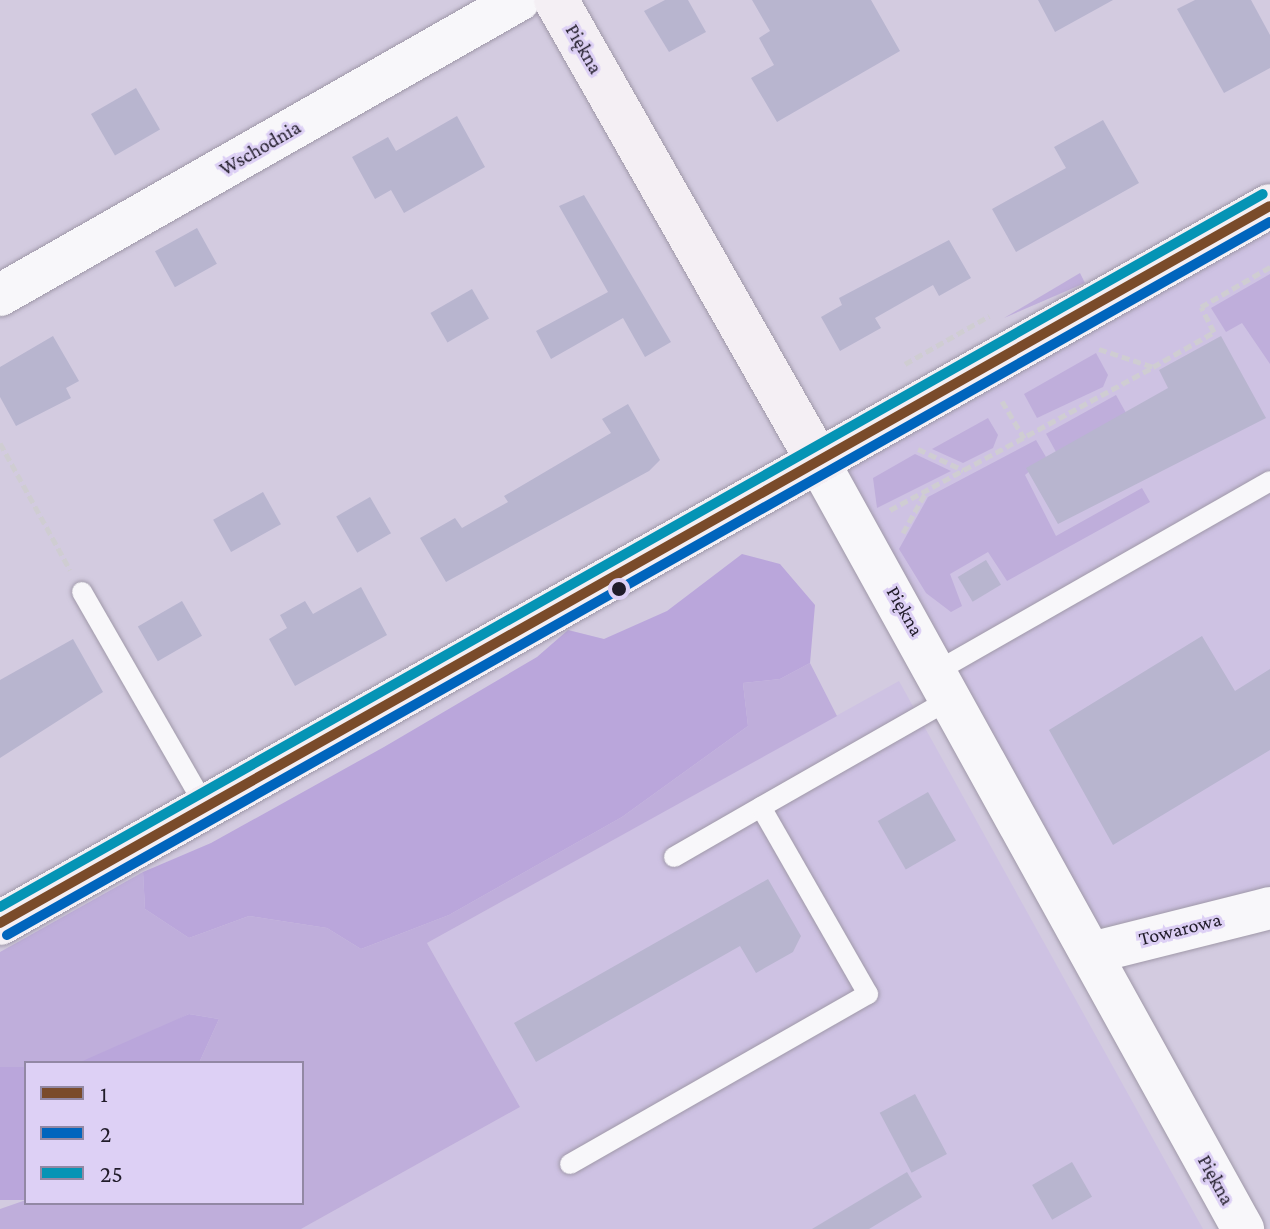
<!DOCTYPE html>
<html>
<head>
<meta charset="utf-8">
<style>
	body { margin:0 }
	#map { position:relative; width:1270px; height:1229px; overflow:hidden; background:#d3cbe0; font-family:"Crimson Pro",serif }
	div>[style] { position:absolute }
	.built>* { inset:0; background:#cec2e3 }
	.green>* { inset:0; background:#bfaedb; transform-origin:0 0 }
	.forest>* { inset:0; background:#baa6db; transform-origin:0 0 }
	.building>* { inset:0; background:#b8b5cf; transform-origin:0 0 }
	.path>* { height:5px; margin-top:-2.5px; transform-origin:0; background:repeating-linear-gradient(90deg,#cfcdd2 0 8px,transparent 0 12px) }
	.roads { filter:drop-shadow(0 0 2px #9f98a8) drop-shadow(0 0 2px #9f98a8) }
	.lane>* { height:20px; margin:-10px; padding:0 10px; transform-origin:10px; border-radius:10px; background:#f8f7fa }
	.street>* { height:42px; margin:-21px; padding:0 21px; transform-origin:21px; border-radius:21px; background:#f8f7fa }
	.secondary>* { height:44px; margin:-22px; padding:0 22px; transform-origin:22px; border-radius:22px; background:#f4eff4 }
	.bus-1>* { height:10px; margin:-5px; padding:0 5px; transform-origin:5px; border-radius:5px; background:#7a4b2a }
	.bus-2>* { height:10px; margin:-5px; padding:0 5px; transform-origin:5px; border-radius:5px; background:#0065bd }
	.bus-3>* { height:10px; margin:-5px; padding:0 5px; transform-origin:5px; border-radius:5px; background:#0594b5 }
	.dots>* { width:22px; height:22px; translate:-50% -50%; box-sizing:border-box; border:4px solid #ddd0f5; border-radius:50% }
	span { translate:-50% -50%; white-space:nowrap; text-align:center; line-height:1.15; -webkit-text-stroke:6px #ddd0f5; paint-order:stroke }
	.street-label { font-size:20px; color:#211c2a }
	.legend { position:absolute; left:24px; top:1061px; width:280px; height:144px; box-sizing:border-box; background:#ddd0f5; border:2px solid #9288a4; margin:0; padding:10px 14px; list-style:none; font-size:24px; color:#211c2a }
	.legend li { display:flex; align-items:center; gap:16px; height:40px }
	.legend b { width:40px; border:2px solid #9288a4 }
</style>
</head>
<body>
<div id="map">
	<div class="built">
		<i style="clip-path:polygon(1270px 208px,1270px 892px,1087px 930px,823px 460px)"></i>
		<i style="clip-path:polygon(899px 681px,1203px 1229px,301px 1229px,520px 1107px,427px 943px)"></i>
	</div>
	<div class="green">
		<i style="clip-path:polygon(1080px 273px,1085px 283px,1004px 318px)"></i>
		<i style="clip-path:polygon(1270px 274px,1270px 364px,1242px 323px,1226px 332px,1211px 308px)"></i>
		<i style="clip-path:polygon(1096px 353px,1108px 375px,1103px 387px,1037px 418px,1024px 394px)"></i>
		<i style="left:1116px;top:395px;width:21px;height:80px;rotate:61deg"></i>
		<i style="clip-path:polygon(988px 418px,998px 435px,993px 448px,963px 463px,932px 449px)"></i>
		<i style="clip-path:polygon(1036px 440px,1046px 457px,1025px 475px,1056px 536px,1142px 488px,1150px 502px,1007px 581px,988px 552px,950px 574px,962px 606px,951px 612px,926px 593px,899px 549px,928px 497px)"></i>
		<i style="clip-path:polygon(915px 454px,951px 471px,877px 508px,873px 478px)"></i>
		<i style="clip-path:polygon(810px 663px,837px 716px,427px 943px,520px 1107px,301px 1229px,0 1229px,0 1209px,26px 1200px,302px 1203px,302px 1063px,199px 1063px,219px 1019px,189px 1014px,93px 1062px,0 1070px,0 952px,143px 872px,145px 909px,189px 938px,249px 916px,327px 928px,361px 949px,449px 915px,622px 817px,748px 726px,743px 683px,780px 679px)"></i>
	</div>
	<div class="forest">
		<i style="clip-path:polygon(742px 554px,780px 564px,815px 605px,810px 663px,780px 679px,743px 683px,748px 726px,622px 817px,449px 915px,361px 949px,327px 928px,249px 916px,189px 938px,145px 909px,143px 872px,211px 843px,384px 747px,537px 657px,568px 630px,604px 639px,667px 611px)"></i>
		<i style="clip-path:polygon(189px 1014px,219px 1019px,199px 1063px,78px 1063px)"></i>
		<i style="left:26px;top:1067px;width:133px;height:26px;rotate:90deg"></i>
	</div>
	<div class="building">
		<i style="clip-path:polygon(665px 0,688px 0,706px 32px,669px 52px,644px 11px)"></i>
		<i style="clip-path:polygon(752px 0,871px 0,900px 51px,777px 122px,751px 78px,774px 65px,759px 38px,770px 31px)"></i>
		<i style="clip-path:polygon(1038px 0,1113px 0,1055px 32px)"></i>
		<i style="clip-path:polygon(1195px 0,1251px 0,1270px 35px,1270px 68px,1224px 93px,1177px 9px)"></i>
		<i style="left:136px;top:88px;width:48px;height:52px;rotate:60deg"></i>
		<i style="clip-path:polygon(457px 116px,485px 167px,404px 213px,391px 190px,375px 199px,352px 157px,388px 137px,396px 151px)"></i>
		<i style="clip-path:polygon(1103px 120px,1139px 183px,1016px 252px,992px 209px,1066px 168px,1054px 147px)"></i>
		<i style="clip-path:polygon(584px 195px,671px 342px,645px 357px,623px 318px,551px 359px,536px 331px,608px 292px,559px 206px)"></i>
		<i style="left:197px;top:228px;width:41px;height:48px;rotate:61deg"></i>
		<i style="clip-path:polygon(949px 240px,971px 278px,939px 296px,933px 285px,875px 318px,881px 328px,840px 351px,821px 317px,842px 305px,839px 298px)"></i>
		<i style="left:472px;top:289px;width:34px;height:48px;rotate:60deg"></i>
		<i style="clip-path:polygon(53px 336px,79px 381px,66px 388px,71px 398px,16px 426px,0 397px,0 367px)"></i>
		<i style="clip-path:polygon(1221px 336px,1266px 418px,1058px 524px,1026px 468px,1168px 388px,1159px 370px)"></i>
		<i style="clip-path:polygon(628px 404px,660px 460px,649px 471px,446px 582px,420px 538px,455px 518px,462px 528px,508px 502px,504px 496px,611px 433px,602px 419px)"></i>
		<i style="left:263px;top:492px;width:37px;height:57px;rotate:61deg"></i>
		<i style="left:370px;top:497px;width:42px;height:39px;rotate:60deg"></i>
		<i style="left:986px;top:560px;width:29px;height:33px;rotate:59deg"></i>
		<i style="clip-path:polygon(361px 587px,387px 635px,295px 686px,269px 639px,287px 628px,280px 615px,305px 601px,313px 614px)"></i>
		<i style="left:182px;top:601px;width:40px;height:51px;rotate:60deg"></i>
		<i style="clip-path:polygon(1202px 636px,1235px 691px,1270px 669px,1270px 750px,1113px 845px,1049px 730px)"></i>
		<i style="clip-path:polygon(73px 639px,103px 692px,0 758px,0 680px)"></i>
		<i style="left:928px;top:792px;width:56px;height:58px;rotate:60deg"></i>
		<i style="clip-path:polygon(768px 879px,801px 936px,793px 952px,756px 973px,740px 946px,536px 1062px,514px 1023px)"></i>
		<i style="left:915px;top:1094px;width:68px;height:40px;rotate:62deg"></i>
		<i style="left:1072px;top:1162px;width:40px;height:46px;rotate:60deg"></i>
		<i style="clip-path:polygon(907px 1172px,922px 1197px,869px 1229px,812px 1229px)"></i>
	</div>
	<div class="path">
		<i style="left:1099px;top:349px;width:57px;rotate:18.4deg"></i>
		<i style="left:1153px;top:367px;width:70px;rotate:-29.8deg"></i>
		<i style="left:1214px;top:332px;width:28px;rotate:-117deg"></i>
		<i style="left:1201px;top:307px;width:80px;rotate:-30.1deg"></i>
		<i style="left:905px;top:364px;width:97px;rotate:-29.7deg"></i>
		<i style="left:1002px;top:401px;width:43px;rotate:59.3deg"></i>
		<i style="left:0;top:443px;width:145px;rotate:61.1deg"></i>
		<i style="left:918px;top:449px;width:50px;rotate:25deg"></i>
		<i style="left:890px;top:510px;width:298px;rotate:-28.5deg"></i>
		<i style="left:903px;top:533px;width:49px;rotate:-60.8deg"></i>
	</div>
	<div class="roads">
		<div class="lane">
			<i style="left:82px;top:592px;width:247px;rotate:60.1deg"></i>
			<i style="left:939px;top:670px;width:381px;rotate:-29.7deg"></i>
			<i style="left:674px;top:857px;width:100px;rotate:-29.9deg"></i>
			<i style="left:570px;top:1164px;width:343px;rotate:-29.7deg"></i>
			<i style="left:868px;top:994px;width:215px;rotate:-119.8deg"></i>
			<i style="left:761px;top:807px;width:222px;rotate:-29.7deg"></i>
		</div>
		<div class="street">
			<i style="left:0;top:295px;width:597px;rotate:-29.61deg"></i>
			<i style="left:818px;top:461px;width:878px;rotate:61.04deg"></i>
			<i style="left:1091px;top:953px;width:185px;rotate:-14.1deg"></i>
		</div>
		<div class="secondary">
			<i style="left:556px;top:0;width:530px;rotate:60.39deg"></i>
			<i style="left:0;top:923px;width:1458px;rotate:-29.45deg"></i>
		</div>
	</div>
	<div class="bus-1">
		<i style="left:0;top:923px;width:1458px;rotate:-29.45deg"></i>
	</div>
	<div class="bus-2">
		<i style="left:7px;top:935px;width:1450px;rotate:-29.45deg"></i>
	</div>
	<div class="bus-3">
		<i style="left:0;top:907px;width:1450px;rotate:-29.45deg"></i>
	</div>
	<div class="dots">
		<i style="left:619px;top:589px;background:#211c2a"></i>
	</div>
	<div class="street-label">
		<span style="left:584px;top:49px;rotate:60deg">Piękna</span>
		<span style="left:260px;top:148px;rotate:-30deg">Wschodnia</span>
		<span style="left:905px;top:611px;rotate:60deg">Piękna</span>
		<span style="left:1180px;top:929px;rotate:-14deg">Towarowa</span>
		<span style="left:1216px;top:1180px;rotate:61deg">Piękna</span>
	</div>
	<ul class="legend">
	<li><b style="height:10px;background:#7a4b2a"></b>1</li>
	<li><b style="height:10px;background:#0065bd"></b>2</li>
	<li><b style="height:10px;background:#0594b5"></b>25</li>
	</ul>
</div>
</body>
</html>
